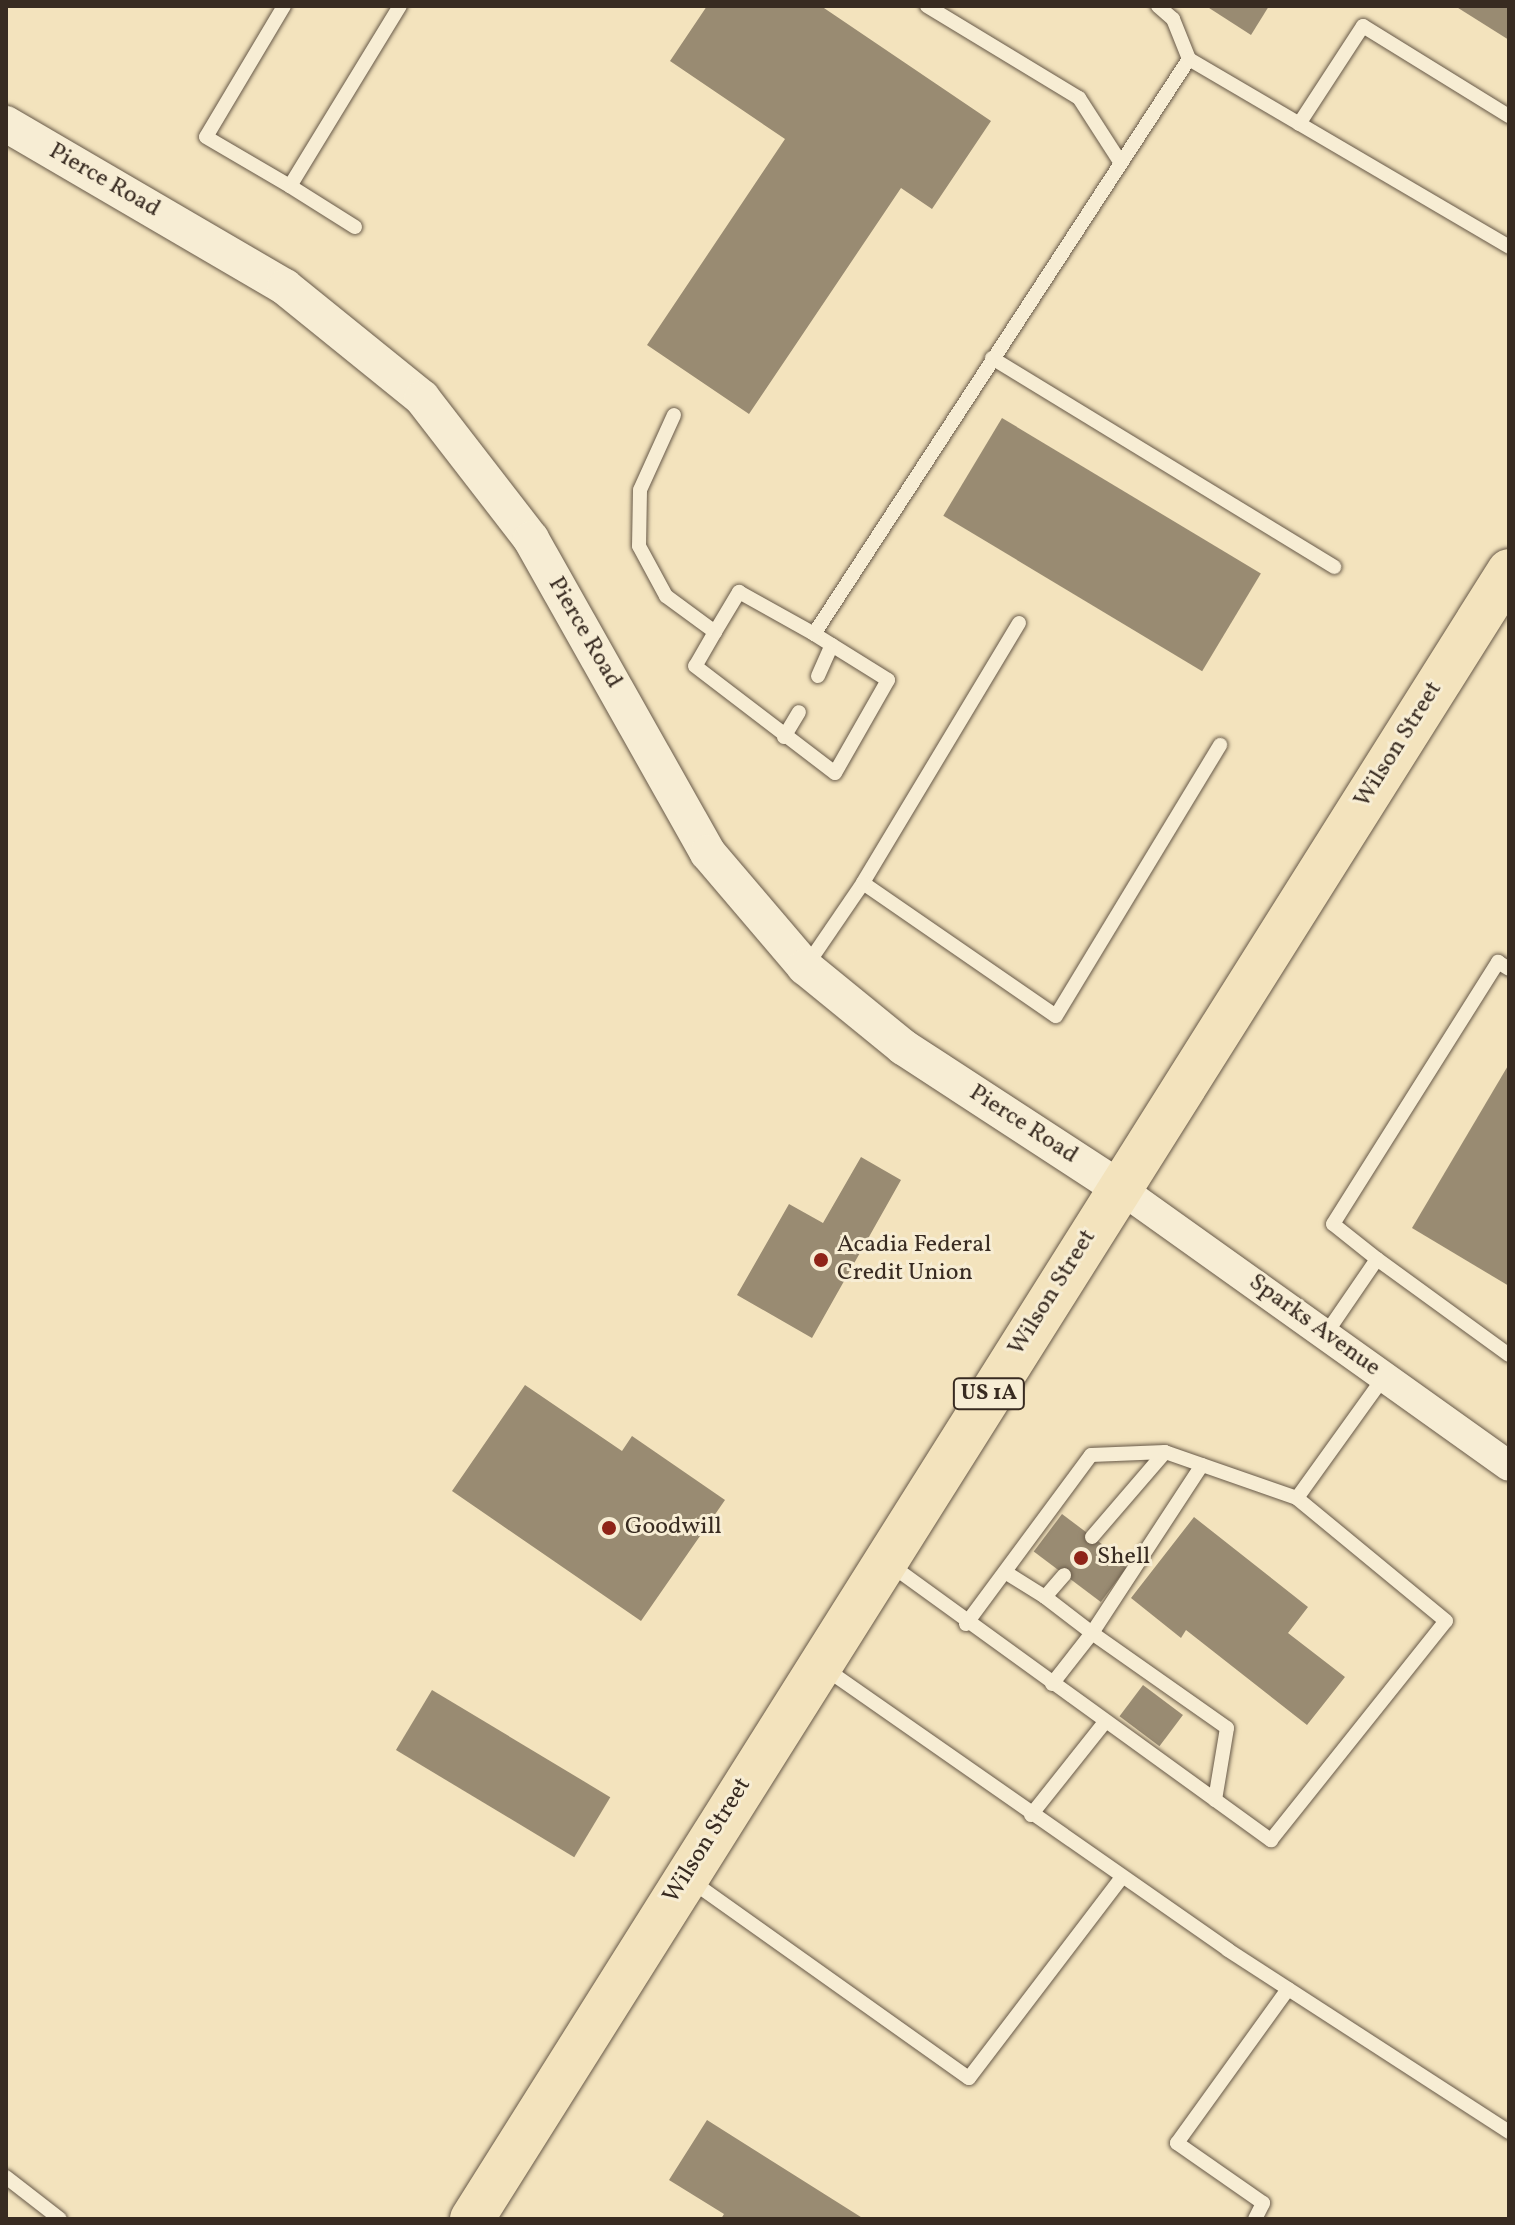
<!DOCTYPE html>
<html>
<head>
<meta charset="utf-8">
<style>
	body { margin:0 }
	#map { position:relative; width:1515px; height:2225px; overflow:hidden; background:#f3e3bd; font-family:Vollkorn,serif }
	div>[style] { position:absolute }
	.building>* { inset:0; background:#998b72; transform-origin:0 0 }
	.roads { filter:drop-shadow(0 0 2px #675948) drop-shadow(0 0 2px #675948) }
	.service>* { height:14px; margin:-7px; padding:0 7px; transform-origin:7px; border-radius:7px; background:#f7edd4 }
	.minor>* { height:30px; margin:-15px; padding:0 15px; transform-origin:15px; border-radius:15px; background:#f7edd4 }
	.tertiary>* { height:36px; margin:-18px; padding:0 18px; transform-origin:18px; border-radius:18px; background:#f7edd4 }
	.primary>* { height:44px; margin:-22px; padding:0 22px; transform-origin:22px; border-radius:22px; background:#f3e3bd }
	.dots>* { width:22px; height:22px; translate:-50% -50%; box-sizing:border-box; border:4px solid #f7edd4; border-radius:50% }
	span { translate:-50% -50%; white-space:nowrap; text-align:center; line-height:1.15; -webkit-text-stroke:6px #f7edd4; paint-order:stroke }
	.shield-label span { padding:2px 6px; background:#f7edd4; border:2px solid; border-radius:6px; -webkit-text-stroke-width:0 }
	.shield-label { font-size:22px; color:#382b21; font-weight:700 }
	.street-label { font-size:24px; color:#382b21 }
	.poi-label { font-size:24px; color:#382b21 }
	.left { translate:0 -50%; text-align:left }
	.frame { position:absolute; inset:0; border:8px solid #382b21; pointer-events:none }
</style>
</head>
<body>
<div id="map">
	<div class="building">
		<i style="clip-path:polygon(707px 6px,821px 6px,991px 121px,932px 209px,901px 188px,749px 414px,647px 345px,785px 139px,670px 61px)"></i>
		<i style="clip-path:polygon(1206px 6px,1269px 6px,1251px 35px)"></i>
		<i style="clip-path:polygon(1455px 6px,1509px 6px,1509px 40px)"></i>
		<i style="left:1002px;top:418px;width:302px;height:114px;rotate:31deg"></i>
		<i style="clip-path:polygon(1509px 1064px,1509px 1286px,1412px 1228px)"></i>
		<i style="clip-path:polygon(861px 1157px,901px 1180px,812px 1338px,737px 1295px,789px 1204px,823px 1223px)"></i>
		<i style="clip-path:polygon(525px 1385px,622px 1451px,632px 1436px,725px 1500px,641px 1621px,452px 1491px)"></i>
		<i style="left:1062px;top:1514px;width:84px;height:47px;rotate:37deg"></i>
		<i style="clip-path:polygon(1194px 1517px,1308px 1607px,1288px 1633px,1345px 1677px,1307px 1725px,1186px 1630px,1181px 1638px,1131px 1598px)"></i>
		<i style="left:1143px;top:1685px;width:50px;height:39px;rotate:37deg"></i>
		<i style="left:432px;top:1690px;width:208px;height:70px;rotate:31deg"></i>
		<i style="clip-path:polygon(707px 2120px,864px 2219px,721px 2219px,724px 2214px,669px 2180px)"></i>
	</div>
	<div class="roads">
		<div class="service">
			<i style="left:284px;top:6px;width:152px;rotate:120.8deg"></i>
			<i style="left:206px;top:137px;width:97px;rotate:30.3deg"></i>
			<i style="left:927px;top:6px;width:178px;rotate:31.2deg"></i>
			<i style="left:1079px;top:98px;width:74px;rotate:57.2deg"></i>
			<i style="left:1158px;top:6px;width:20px;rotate:41deg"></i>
			<i style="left:1173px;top:19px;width:43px;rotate:68.2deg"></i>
			<i style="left:1299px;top:124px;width:117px;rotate:-56.9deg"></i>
			<i style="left:1363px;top:26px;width:172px;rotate:31.7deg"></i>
			<i style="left:355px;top:227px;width:77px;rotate:-147.8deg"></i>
			<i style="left:290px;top:186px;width:211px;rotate:-58.6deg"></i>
			<i style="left:992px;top:358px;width:401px;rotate:31.4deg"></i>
			<i style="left:674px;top:415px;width:82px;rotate:114.4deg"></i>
			<i style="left:640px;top:490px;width:56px;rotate:91deg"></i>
			<i style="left:639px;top:546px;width:57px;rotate:61.6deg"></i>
			<i style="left:666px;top:596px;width:61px;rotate:36.3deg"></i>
			<i style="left:715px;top:632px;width:39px;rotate:120deg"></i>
			<i style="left:695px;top:666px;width:176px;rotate:37.4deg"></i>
			<i style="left:835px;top:773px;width:107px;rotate:-60.3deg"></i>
			<i style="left:888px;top:680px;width:87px;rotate:-148.1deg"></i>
			<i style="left:814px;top:634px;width:686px;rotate:-56.89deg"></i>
			<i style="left:1189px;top:59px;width:371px;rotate:30.4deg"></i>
			<i style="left:1019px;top:623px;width:303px;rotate:121deg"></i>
			<i style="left:863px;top:883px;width:234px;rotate:34.6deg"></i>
			<i style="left:1056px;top:1016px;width:317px;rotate:-58.8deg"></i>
			<i style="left:715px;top:632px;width:47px;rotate:-59deg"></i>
			<i style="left:739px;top:592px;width:86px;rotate:29.2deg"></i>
			<i style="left:818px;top:676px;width:34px;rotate:-66deg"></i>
			<i style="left:784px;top:737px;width:29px;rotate:-59deg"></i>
			<i style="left:807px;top:965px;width:99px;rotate:-55.7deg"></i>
			<i style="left:1377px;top:1259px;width:163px;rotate:36deg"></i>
			<i style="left:1325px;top:1335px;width:92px;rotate:-55.6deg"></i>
			<i style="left:1377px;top:1259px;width:56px;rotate:-141.5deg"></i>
			<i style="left:1333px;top:1224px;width:310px;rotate:-57.8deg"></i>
			<i style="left:1498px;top:962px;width:13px;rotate:32deg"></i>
			<i style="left:1202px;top:1465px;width:201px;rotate:123.2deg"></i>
			<i style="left:1092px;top:1633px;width:165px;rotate:35.1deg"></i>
			<i style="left:1227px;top:1728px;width:73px;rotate:99.5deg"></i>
			<i style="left:1092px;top:1537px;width:112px;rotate:-49.3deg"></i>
			<i style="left:888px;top:1563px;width:473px;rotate:35.9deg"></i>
			<i style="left:1271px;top:1840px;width:280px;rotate:-51.4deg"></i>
			<i style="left:1446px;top:1621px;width:193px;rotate:-140.5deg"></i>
			<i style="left:1297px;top:1498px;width:149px;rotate:-54.3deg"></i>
			<i style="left:1005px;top:1572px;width:47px;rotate:32deg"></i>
			<i style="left:966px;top:1624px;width:210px;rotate:-53.5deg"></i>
			<i style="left:1091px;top:1455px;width:74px;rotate:-2.3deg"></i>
			<i style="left:1165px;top:1452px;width:140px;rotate:19.2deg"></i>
			<i style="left:823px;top:1667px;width:494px;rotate:34.9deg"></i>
			<i style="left:1228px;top:1950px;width:335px;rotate:32.9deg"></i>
			<i style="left:1052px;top:1684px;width:65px;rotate:-51.9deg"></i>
			<i style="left:1092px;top:1633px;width:59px;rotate:-142.5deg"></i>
			<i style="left:1045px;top:1597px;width:29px;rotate:-49deg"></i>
			<i style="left:1031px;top:1815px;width:119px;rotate:-51.5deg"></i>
			<i style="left:690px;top:1880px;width:342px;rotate:35.4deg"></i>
			<i style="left:969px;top:2078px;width:253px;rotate:-52.7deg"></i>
			<i style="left:6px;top:2177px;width:68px;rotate:37.9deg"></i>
			<i style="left:1255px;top:2219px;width:18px;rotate:-63deg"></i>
			<i style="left:1263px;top:2203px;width:105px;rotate:-145.1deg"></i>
			<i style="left:1177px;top:2143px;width:190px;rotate:-54.2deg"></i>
		</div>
		<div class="minor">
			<i style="left:1118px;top:1187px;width:480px;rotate:35.5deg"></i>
		</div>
		<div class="tertiary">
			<i style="left:6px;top:124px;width:323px;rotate:30.3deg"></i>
			<i style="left:285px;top:287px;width:176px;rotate:39deg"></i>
			<i style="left:422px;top:398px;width:178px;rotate:52.3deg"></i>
			<i style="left:531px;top:539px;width:360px;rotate:60.6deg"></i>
			<i style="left:708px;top:853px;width:150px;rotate:49.6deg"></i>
			<i style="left:805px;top:967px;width:127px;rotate:39.2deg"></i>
			<i style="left:903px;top:1047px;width:257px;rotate:33.1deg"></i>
		</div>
		<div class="primary">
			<i style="left:472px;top:2219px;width:1947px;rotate:-57.82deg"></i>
		</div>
	</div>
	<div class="dots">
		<i style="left:821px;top:1260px;background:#8f2418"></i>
		<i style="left:609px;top:1528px;background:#8f2418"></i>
		<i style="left:1081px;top:1558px;background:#8f2418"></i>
	</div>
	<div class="shield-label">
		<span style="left:989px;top:1394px">US 1A</span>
	</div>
	<div class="street-label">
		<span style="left:104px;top:181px;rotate:30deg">Pierce Road</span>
		<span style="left:584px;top:633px;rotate:60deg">Pierce Road</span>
		<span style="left:1399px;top:745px;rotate:-58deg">Wilson Street</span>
		<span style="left:1023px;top:1125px;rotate:33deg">Pierce Road</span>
		<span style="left:1053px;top:1293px;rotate:-58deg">Wilson Street</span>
		<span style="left:1314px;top:1326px;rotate:36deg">Sparks Avenue</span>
		<span style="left:708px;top:1841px;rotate:-58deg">Wilson Street</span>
	</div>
	<div class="poi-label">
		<span class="left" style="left:837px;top:1260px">Acadia Federal<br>Credit Union</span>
		<span class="left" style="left:625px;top:1528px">Goodwill</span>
		<span class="left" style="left:1097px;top:1558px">Shell</span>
	</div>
	<div class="frame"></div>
</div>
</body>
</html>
